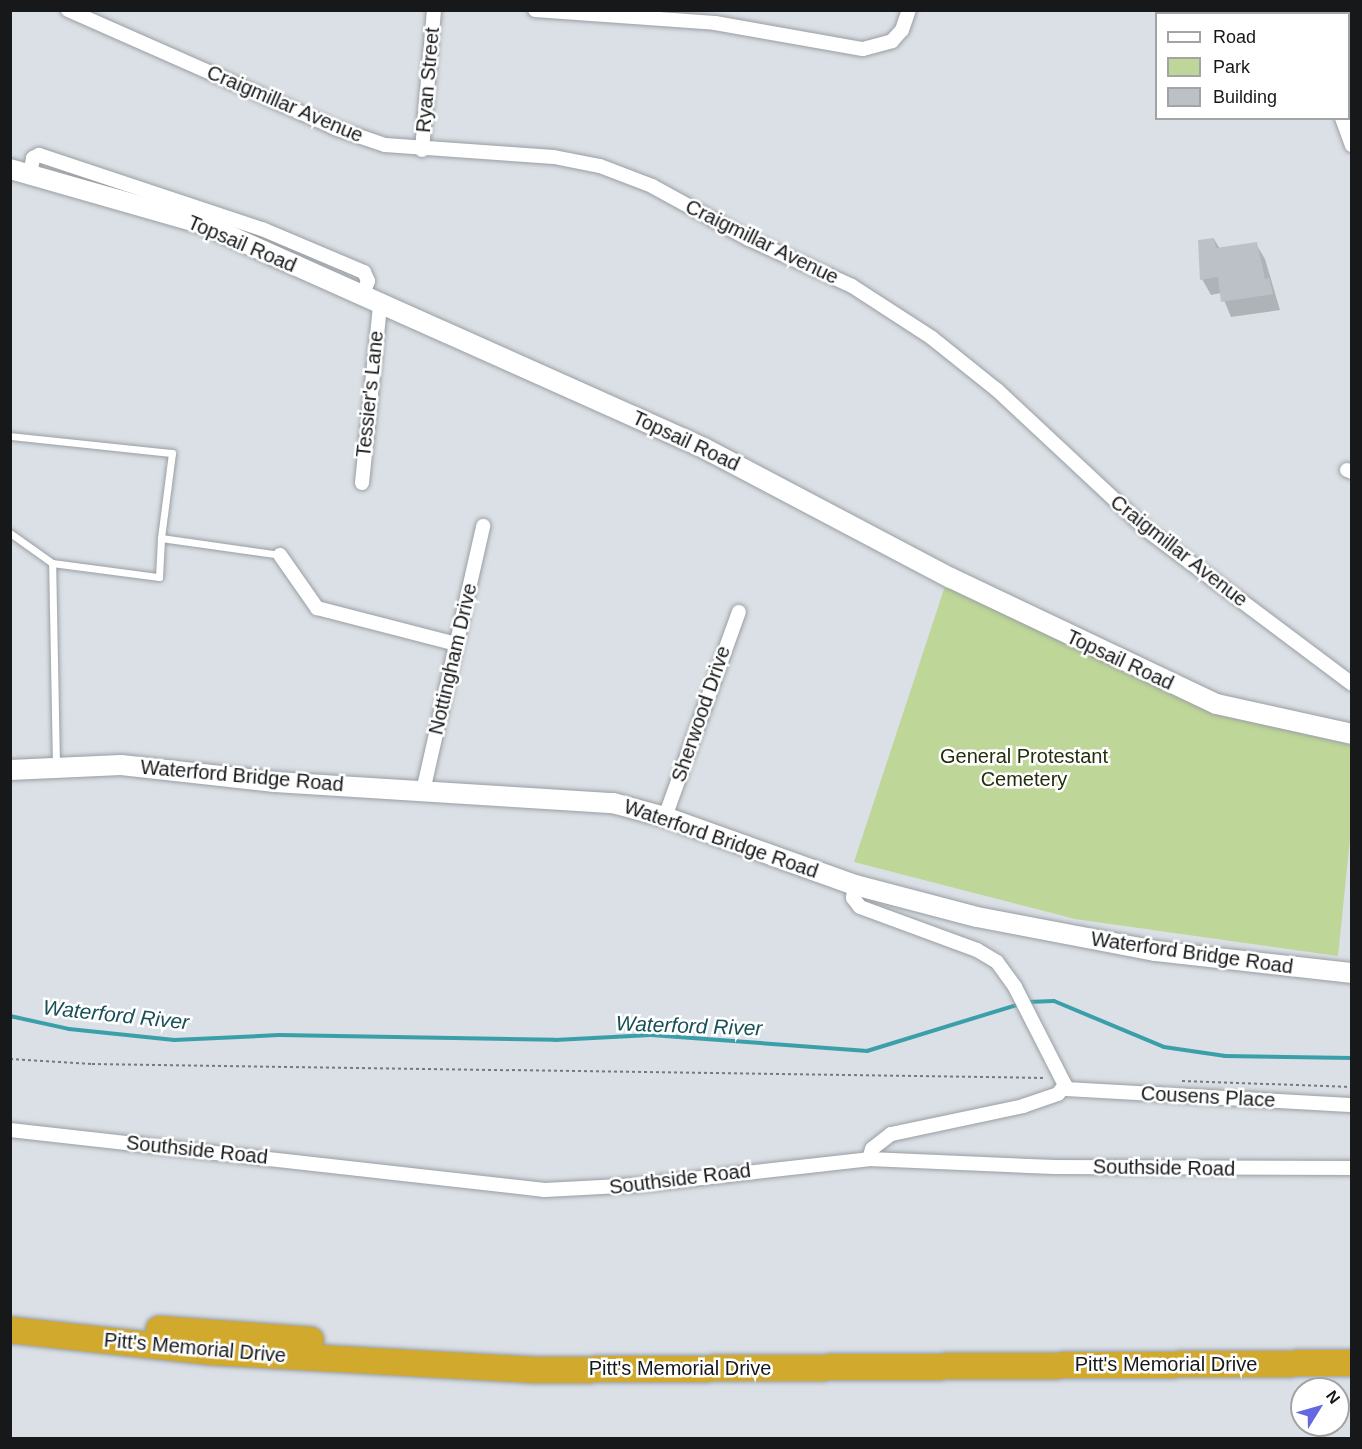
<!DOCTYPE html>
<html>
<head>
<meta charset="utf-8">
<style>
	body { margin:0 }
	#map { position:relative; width:1362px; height:1449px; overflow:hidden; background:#dae0e5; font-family:Arial,sans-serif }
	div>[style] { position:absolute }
	.green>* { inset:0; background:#bed697 }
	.shadow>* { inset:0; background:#0003; transform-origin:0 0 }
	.stream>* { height:4px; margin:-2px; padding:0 2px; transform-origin:2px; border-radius:2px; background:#3b9fa9 }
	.building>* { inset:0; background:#bbc1c6 }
	.path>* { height:2px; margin-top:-1px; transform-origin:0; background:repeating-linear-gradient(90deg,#75797c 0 3px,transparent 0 6px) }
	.roads { filter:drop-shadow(0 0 2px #999ea3) drop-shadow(0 0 2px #999ea3) }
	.lane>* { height:7px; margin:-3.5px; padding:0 3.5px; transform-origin:3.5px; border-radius:3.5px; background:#fff }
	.street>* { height:14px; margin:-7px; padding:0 7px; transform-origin:7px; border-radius:7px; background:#fff }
	.secondary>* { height:20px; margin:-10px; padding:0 10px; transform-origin:10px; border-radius:10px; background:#fff }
	.highway>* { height:26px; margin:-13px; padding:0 13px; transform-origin:13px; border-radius:13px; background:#d1a92c }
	span { translate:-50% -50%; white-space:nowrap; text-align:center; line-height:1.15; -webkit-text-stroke:5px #fff; paint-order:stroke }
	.street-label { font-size:20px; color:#161819 }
	.park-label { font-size:20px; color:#232e0a }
	.water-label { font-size:21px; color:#175056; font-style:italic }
	.frame { position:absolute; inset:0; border:12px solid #161819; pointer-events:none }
	.legend { position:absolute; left:1155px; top:12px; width:195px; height:108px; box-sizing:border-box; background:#fff; border:2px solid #a2a3a3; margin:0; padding:8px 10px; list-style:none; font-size:18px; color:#161819 }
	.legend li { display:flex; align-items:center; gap:12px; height:30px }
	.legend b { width:30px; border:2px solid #a2a3a3 }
	.north { position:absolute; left:1290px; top:1377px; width:60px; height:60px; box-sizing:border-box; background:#fff; border:2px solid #a2a3a3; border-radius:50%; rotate:53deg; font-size:16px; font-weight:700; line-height:24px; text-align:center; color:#161819 }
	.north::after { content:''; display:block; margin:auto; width:21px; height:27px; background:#6468e1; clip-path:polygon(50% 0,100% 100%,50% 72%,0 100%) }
</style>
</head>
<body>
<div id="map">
	<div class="green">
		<i style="clip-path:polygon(946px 583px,1216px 713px,1351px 745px,1351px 829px,1338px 956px,1075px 919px,854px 862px)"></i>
	</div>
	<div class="shadow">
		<i style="left:1348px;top:33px;width:4px;height:55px;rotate:27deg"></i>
		<i style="clip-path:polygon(1214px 239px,1220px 249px,1256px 244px,1265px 259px,1280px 310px,1231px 317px,1221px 293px,1211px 295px,1202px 279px)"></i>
	</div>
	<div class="stream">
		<i style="left:1027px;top:1002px;width:27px;rotate:-2deg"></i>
		<i style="left:1054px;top:1001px;width:119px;rotate:22.7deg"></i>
		<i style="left:1164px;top:1047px;width:62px;rotate:8.4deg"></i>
		<i style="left:1225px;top:1056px;width:127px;rotate:0.9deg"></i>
		<i style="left:10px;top:1016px;width:60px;rotate:12.4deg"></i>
		<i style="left:69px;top:1029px;width:106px;rotate:6deg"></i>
		<i style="left:174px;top:1040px;width:105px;rotate:-2.7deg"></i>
		<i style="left:279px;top:1035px;width:276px;rotate:1deg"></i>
		<i style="left:555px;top:1040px;width:96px;rotate:-3deg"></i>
		<i style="left:651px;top:1035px;width:217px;rotate:4.2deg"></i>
		<i style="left:867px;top:1051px;width:160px;rotate:-17.1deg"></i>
	</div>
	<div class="building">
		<i style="clip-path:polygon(1214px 238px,1216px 248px,1257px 242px,1265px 279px,1269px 278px,1273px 294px,1221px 302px,1218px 277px,1200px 280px,1198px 240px)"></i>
	</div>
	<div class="path">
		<i style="left:10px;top:1059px;width:82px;rotate:3.5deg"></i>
		<i style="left:92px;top:1064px;width:953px;rotate:0.84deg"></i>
		<i style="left:1182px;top:1081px;width:170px;rotate:2deg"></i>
	</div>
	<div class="roads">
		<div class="lane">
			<i style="left:10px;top:436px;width:163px;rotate:6deg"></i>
			<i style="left:172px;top:453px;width:86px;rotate:97.4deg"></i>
			<i style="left:10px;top:533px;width:52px;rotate:35.5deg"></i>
			<i style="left:56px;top:765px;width:202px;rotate:-91.1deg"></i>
			<i style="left:52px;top:563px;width:108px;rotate:7.5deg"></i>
			<i style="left:159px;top:577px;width:39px;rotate:-87deg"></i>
			<i style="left:161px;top:538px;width:120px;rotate:8.1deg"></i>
		</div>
		<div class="street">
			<i style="left:68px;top:10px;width:292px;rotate:23.8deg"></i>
			<i style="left:335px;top:128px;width:53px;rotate:18.8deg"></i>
			<i style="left:385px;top:145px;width:169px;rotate:4.1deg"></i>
			<i style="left:554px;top:157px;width:47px;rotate:11.1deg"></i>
			<i style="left:600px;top:166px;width:56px;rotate:21deg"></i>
			<i style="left:652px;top:186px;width:111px;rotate:28.7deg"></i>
			<i style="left:749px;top:239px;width:113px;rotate:24.5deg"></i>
			<i style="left:852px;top:286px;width:95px;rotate:33deg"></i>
			<i style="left:932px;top:338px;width:83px;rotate:38.7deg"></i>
			<i style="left:997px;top:390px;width:205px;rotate:43deg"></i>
			<i style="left:1147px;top:530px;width:256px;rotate:36.9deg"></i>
			<i style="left:535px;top:10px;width:180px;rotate:4.1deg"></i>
			<i style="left:715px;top:23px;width:150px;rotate:10deg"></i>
			<i style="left:863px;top:49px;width:30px;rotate:-15deg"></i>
			<i style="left:892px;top:41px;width:15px;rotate:-48deg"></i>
			<i style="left:902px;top:30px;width:21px;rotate:-71deg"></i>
			<i style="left:1306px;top:10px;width:4px;rotate:76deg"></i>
			<i style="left:1342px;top:118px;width:29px;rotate:70deg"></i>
			<i style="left:422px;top:150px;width:141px;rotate:-85.1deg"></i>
			<i style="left:30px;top:174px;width:16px;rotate:-79deg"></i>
			<i style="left:33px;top:158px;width:7px;rotate:-27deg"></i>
			<i style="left:39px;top:155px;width:235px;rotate:18.4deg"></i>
			<i style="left:262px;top:229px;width:111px;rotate:22.9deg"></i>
			<i style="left:364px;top:272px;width:10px;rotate:66deg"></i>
			<i style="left:368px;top:281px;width:17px;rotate:111deg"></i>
			<i style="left:1347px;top:470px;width:5px;rotate:22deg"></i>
			<i style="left:362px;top:483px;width:178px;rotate:-84.2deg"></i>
			<i style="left:280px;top:555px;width:65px;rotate:55.1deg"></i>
			<i style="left:317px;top:608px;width:144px;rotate:14.5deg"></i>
			<i style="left:423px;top:791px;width:272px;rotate:-77.2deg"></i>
			<i style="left:665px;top:817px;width:218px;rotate:-70.2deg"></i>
			<i style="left:855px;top:885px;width:13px;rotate:99deg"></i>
			<i style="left:853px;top:898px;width:11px;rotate:52deg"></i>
			<i style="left:860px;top:907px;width:125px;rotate:20.2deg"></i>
			<i style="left:977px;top:950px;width:23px;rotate:31deg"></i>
			<i style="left:997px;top:962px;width:31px;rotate:54deg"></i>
			<i style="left:1015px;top:987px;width:110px;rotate:63deg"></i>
			<i style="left:1065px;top:1085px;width:11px;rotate:128deg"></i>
			<i style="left:1058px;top:1094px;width:36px;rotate:161deg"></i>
			<i style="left:1024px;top:1106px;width:136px;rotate:168.1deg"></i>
			<i style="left:891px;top:1134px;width:24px;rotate:142deg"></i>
			<i style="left:872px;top:1149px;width:10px;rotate:107deg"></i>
			<i style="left:1064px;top:1089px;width:288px;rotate:3.2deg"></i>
			<i style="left:10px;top:1130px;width:538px;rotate:6.4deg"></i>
			<i style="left:545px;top:1190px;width:94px;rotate:-3deg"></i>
			<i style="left:639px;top:1185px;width:231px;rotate:-6.4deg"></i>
			<i style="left:869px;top:1159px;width:186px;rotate:2.5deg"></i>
			<i style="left:1055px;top:1167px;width:297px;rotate:0.2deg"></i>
		</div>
		<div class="secondary">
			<i style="left:10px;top:169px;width:201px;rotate:15.9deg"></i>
			<i style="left:203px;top:224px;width:549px;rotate:24.09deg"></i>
			<i style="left:704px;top:448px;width:279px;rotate:27.8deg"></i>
			<i style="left:951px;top:578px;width:293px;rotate:25.4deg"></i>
			<i style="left:1216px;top:704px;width:139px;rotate:12.4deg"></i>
			<i style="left:10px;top:770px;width:111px;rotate:-2.6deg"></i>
			<i style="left:121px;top:765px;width:155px;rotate:6.3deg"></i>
			<i style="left:275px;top:782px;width:339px;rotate:3.6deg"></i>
			<i style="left:613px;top:803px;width:54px;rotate:15.1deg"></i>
			<i style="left:665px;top:817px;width:202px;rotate:19.7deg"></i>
			<i style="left:855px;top:885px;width:126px;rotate:14.7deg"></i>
			<i style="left:977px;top:917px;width:181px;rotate:10.8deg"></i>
			<i style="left:1155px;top:951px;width:198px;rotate:6.4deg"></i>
		</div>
		<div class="highway">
			<i style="left:159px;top:1329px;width:152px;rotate:4.1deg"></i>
			<i style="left:10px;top:1330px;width:204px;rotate:6.2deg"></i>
			<i style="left:213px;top:1352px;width:323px;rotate:3.2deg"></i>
			<i style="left:535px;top:1370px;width:817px;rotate:-0.49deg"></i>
		</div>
	</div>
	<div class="street-label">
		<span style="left:428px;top:80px;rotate:-85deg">Ryan Street</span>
		<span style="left:285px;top:104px;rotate:23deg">Craigmillar Avenue</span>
		<span style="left:762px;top:242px;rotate:26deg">Craigmillar Avenue</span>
		<span style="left:242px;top:244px;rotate:23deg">Topsail Road</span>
		<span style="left:370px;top:394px;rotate:-84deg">Tessier's Lane</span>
		<span style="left:686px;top:441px;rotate:25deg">Topsail Road</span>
		<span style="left:1179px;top:551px;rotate:38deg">Craigmillar Avenue</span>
		<span style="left:453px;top:659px;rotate:-77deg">Nottingham Drive</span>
		<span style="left:1120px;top:660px;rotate:25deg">Topsail Road</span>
		<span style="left:701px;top:714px;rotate:-71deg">Sherwood Drive</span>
		<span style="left:242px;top:776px;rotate:5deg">Waterford Bridge Road</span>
		<span style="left:721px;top:839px;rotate:19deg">Waterford Bridge Road</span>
		<span style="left:1192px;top:953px;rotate:8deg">Waterford Bridge Road</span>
		<span style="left:1208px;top:1097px;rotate:3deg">Cousens Place</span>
		<span style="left:197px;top:1150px;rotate:6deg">Southside Road</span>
		<span style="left:1164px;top:1168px;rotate:1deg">Southside Road</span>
		<span style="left:680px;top:1179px;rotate:-7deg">Southside Road</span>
		<span style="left:195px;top:1348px;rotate:5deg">Pitt's Memorial Drive</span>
		<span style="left:1166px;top:1364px">Pitt's Memorial Drive</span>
		<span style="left:680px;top:1368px">Pitt's Memorial Drive</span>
	</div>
	<div class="park-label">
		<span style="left:1024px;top:768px">General Protestant<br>Cemetery</span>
	</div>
	<div class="water-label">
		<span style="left:116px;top:1015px;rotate:6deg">Waterford River</span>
		<span style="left:689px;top:1026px;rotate:2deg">Waterford River</span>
	</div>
	<div class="frame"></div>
	<ul class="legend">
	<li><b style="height:8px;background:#fff"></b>Road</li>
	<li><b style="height:16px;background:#bed697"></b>Park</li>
	<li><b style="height:16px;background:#bbc1c6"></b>Building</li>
	</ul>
	<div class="north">N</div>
</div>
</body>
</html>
